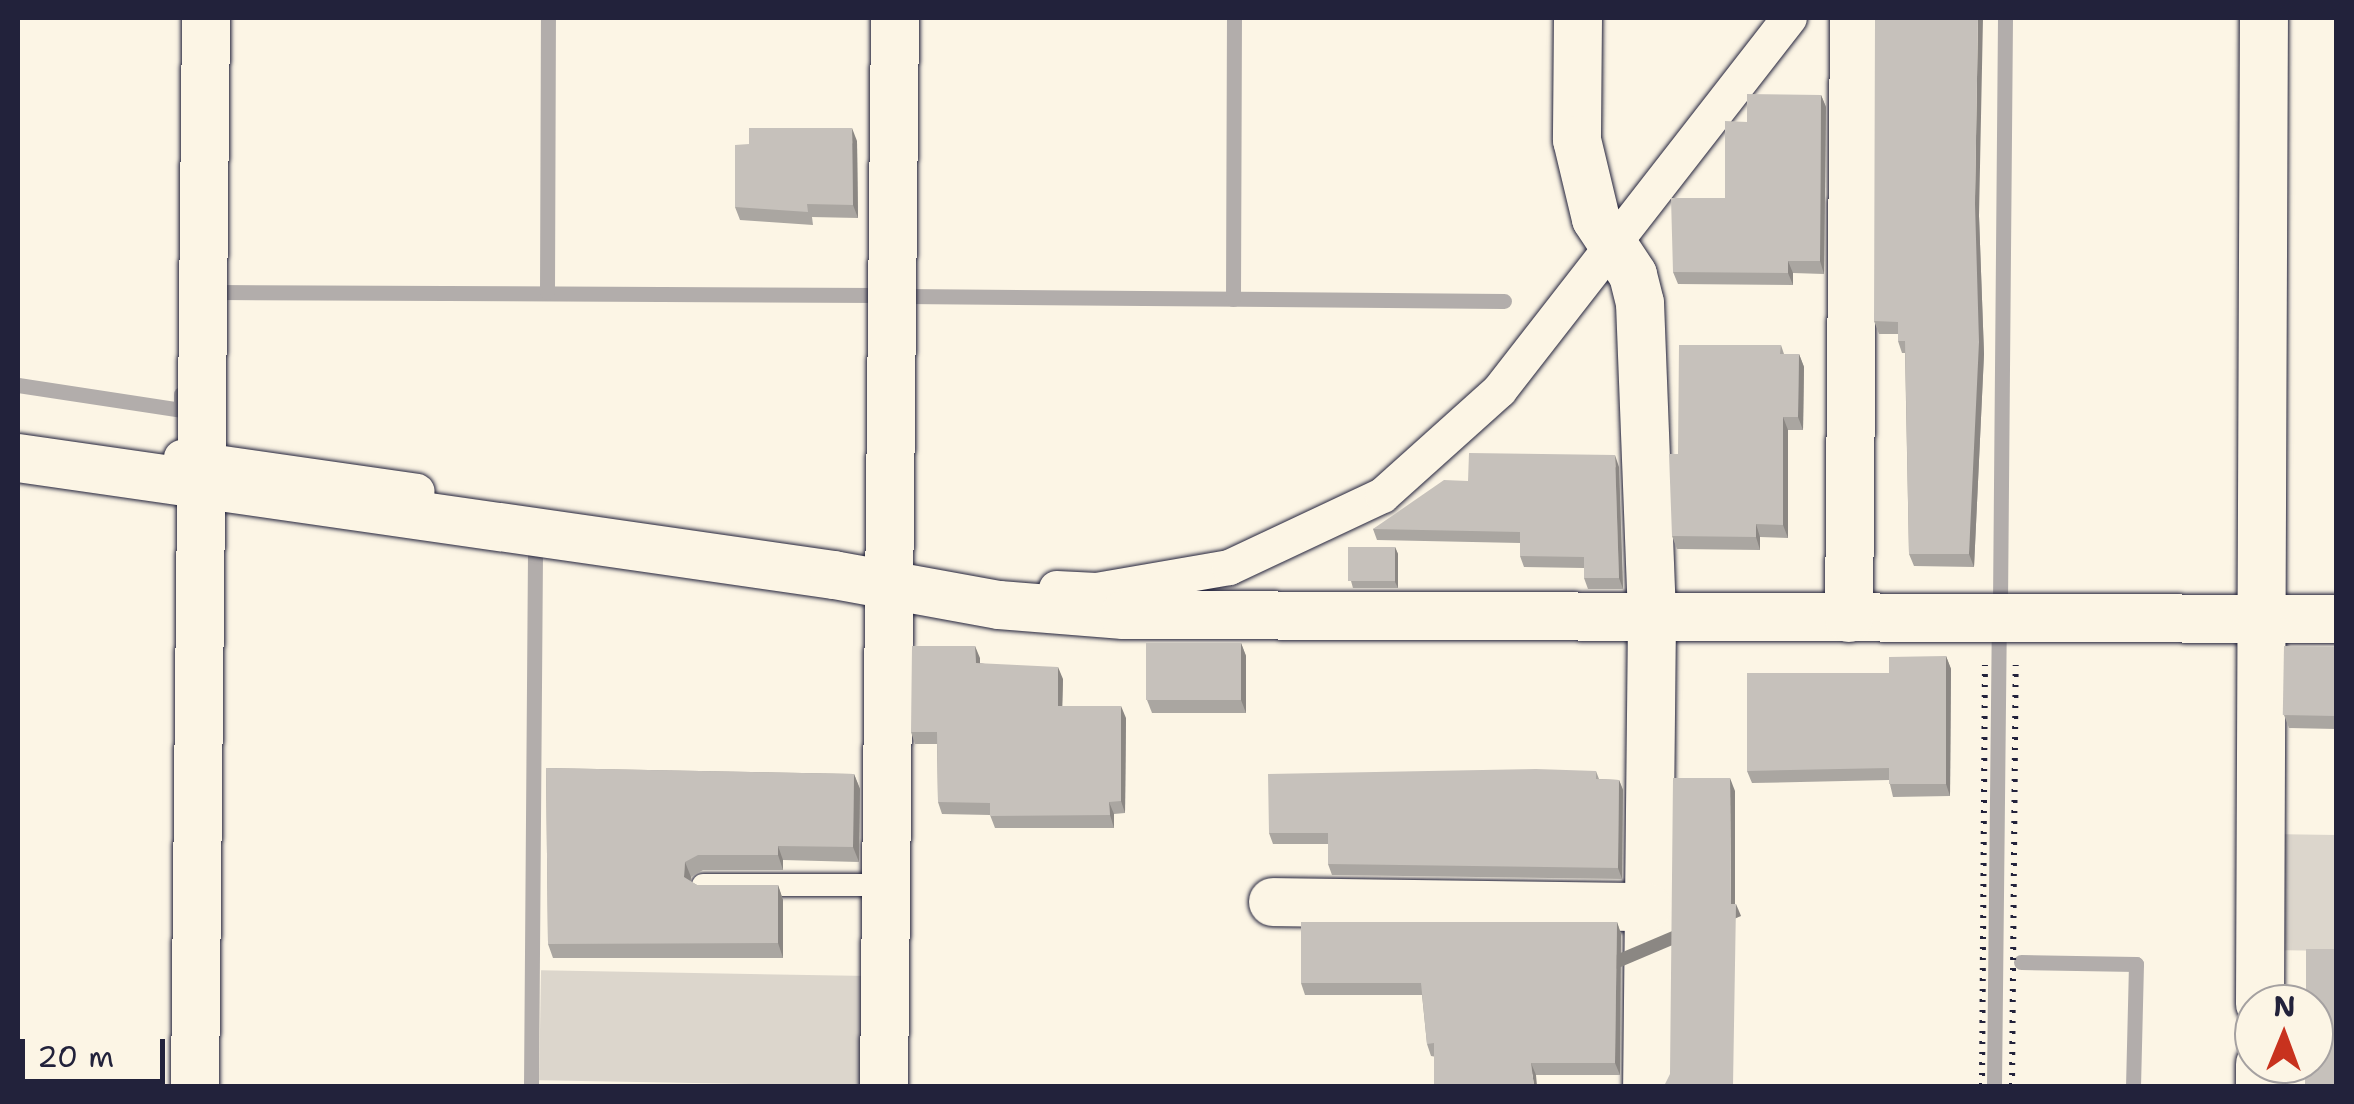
<!DOCTYPE html>
<html>
<head>
<meta charset="utf-8">
<style>
	body { margin:0 }
	#map { position:relative; width:2354px; height:1104px; overflow:hidden; background:#fcf5e5; font-family:"Shantell Sans",sans-serif }
	div>[style] { position:absolute }
	.green>* { inset:0; background:#dcd6cc; transform-origin:0 0 }
	.stream>* { height:15px; margin:-7.5px; padding:0 7.5px; transform-origin:7.5px; border-radius:7.5px; background:#b2adab }
	.path>* { height:6px; margin-top:-3px; transform-origin:0; background:repeating-linear-gradient(90deg,#22223b 0 2.5px,transparent 0 10.5px) }
	.roads { filter:drop-shadow(0 0 2px #22223b) drop-shadow(0 0 2px #22223b) }
	.service>* { height:22px; margin:-11px; padding:0 11px; transform-origin:11px; border-radius:11px; background:#fcf5e5 }
	.pedestrian>* { height:35px; margin:-17.5px; padding:0 17.5px; transform-origin:17.5px; border-radius:17.5px; background:#fcf5e5 }
	.minor>* { height:48px; margin:-24px; padding:0 24px; transform-origin:24px; border-radius:24px; background:#fcf5e5 }
	.wall>* { inset:0; background:#aaa6a1 }
	.shaded-wall>* { inset:0; background:#8b8783; transform-origin:0 0 }
	.building>* { inset:0; background:#c6c1bb; transform-origin:0 0 }
	span { translate:-50% -50%; white-space:nowrap; text-align:center; line-height:1.15; -webkit-text-stroke:10px #fcf5e5; paint-order:stroke }
	.frame { position:absolute; inset:0; border:20px solid #22223b; pointer-events:none }
	.north { position:absolute; left:2234px; top:984px; width:100px; height:100px; box-sizing:border-box; background:#fcf5e5; border:2px solid #a5a1a1; border-radius:50%; rotate:1deg; font-size:28px; font-weight:700; line-height:40px; text-align:center; color:#22223b }
	.north::after { content:''; display:block; margin:auto; width:35px; height:45px; background:#c8321e; clip-path:polygon(50% 0,100% 100%,50% 72%,0 100%) }
	.scale { position:absolute; left:20px; top:1039px; width:145px; height:45px; box-sizing:border-box; border:5px solid #22223b; border-top:0; padding-left:12px; font-size:30px; line-height:35px; white-space:nowrap; color:#22223b; -webkit-text-stroke:8px #fcf5e5; paint-order:stroke }
</style>
</head>
<body>
<div id="map">
	<div class="green">
		<i style="left:2272px;top:834px;width:64px;height:116px;rotate:1deg"></i>
		<i style="left:869px;top:976px;width:110px;height:328px;rotate:91deg"></i>
	</div>
	<div class="stream">
		<i style="left:219px;top:292px;width:659px;rotate:0.26deg"></i>
		<i style="left:547px;top:292px;width:274px;rotate:-89.8deg"></i>
		<i style="left:904px;top:296px;width:600px;rotate:0.48deg"></i>
		<i style="left:1233px;top:299px;width:281px;rotate:-89.8deg"></i>
		<i style="left:18px;top:385px;width:165px;rotate:8.7deg"></i>
		<i style="left:181px;top:410px;width:16px;rotate:-90deg"></i>
		<i style="left:2000px;top:603px;width:585px;rotate:-89.51deg"></i>
		<i style="left:2021px;top:962px;width:115px;rotate:1deg"></i>
		<i style="left:2136px;top:964px;width:122px;rotate:91.4deg"></i>
		<i style="left:531px;top:1086px;width:536px;rotate:-89.57deg"></i>
		<i style="left:1994px;top:1086px;width:453px;rotate:-89.4deg"></i>
	</div>
	<div class="path">
		<i style="left:1982px;top:1086px;width:421px;rotate:-89.6deg"></i>
		<i style="left:2012px;top:1086px;width:421px;rotate:-89.5deg"></i>
	</div>
	<div class="roads">
		<div class="service">
			<i style="left:703px;top:885px;width:183px"></i>
		</div>
		<div class="pedestrian">
			<i style="left:181px;top:457px;width:238px;rotate:8.2deg"></i>
			<i style="left:1056px;top:588px;width:40px;rotate:2.9deg"></i>
			<i style="left:1096px;top:590px;width:135px;rotate:-9.8deg"></i>
			<i style="left:1229px;top:567px;width:169px;rotate:-25.2deg"></i>
			<i style="left:1382px;top:495px;width:157px;rotate:-41.9deg"></i>
			<i style="left:1499px;top:390px;width:472px;rotate:-52.1deg"></i>
		</div>
		<div class="minor">
			<i style="left:1578px;top:18px;width:122px;rotate:90.5deg"></i>
			<i style="left:1577px;top:140px;width:81px;rotate:76.5deg"></i>
			<i style="left:1596px;top:219px;width:67px;rotate:56.5deg"></i>
			<i style="left:1633px;top:275px;width:29px;rotate:76deg"></i>
			<i style="left:1640px;top:303px;width:316px;rotate:87.8deg"></i>
			<i style="left:1652px;top:619px;width:467px;rotate:90.6deg"></i>
			<i style="left:18px;top:458px;width:824px;rotate:8.16deg"></i>
			<i style="left:834px;top:575px;width:168px;rotate:10.3deg"></i>
			<i style="left:999px;top:605px;width:125px;rotate:4.6deg"></i>
			<i style="left:1124px;top:615px;width:1212px;rotate:0.19deg"></i>
			<i style="left:1849px;top:618px;width:600px;rotate:-89.52deg"></i>
			<i style="left:1273px;top:902px;width:374px;rotate:0.8deg"></i>
			<i style="left:2260px;top:1004px;width:986px;rotate:-89.77deg"></i>
			<i style="left:195px;top:1086px;width:1068px;rotate:-89.41deg"></i>
			<i style="left:884px;top:1086px;width:1068px;rotate:-89.41deg"></i>
			<i style="left:2260px;top:1086px;width:22px;rotate:-90deg"></i>
		</div>
	</div>
	<div class="wall">
		<i style="clip-path:polygon(1821px 95px,1826px 107px,1824px 274px,1793px 273px,1793px 285px,1678px 284px,1673px 272px,1725px 198px,1747px 122px)"></i>
		<i style="clip-path:polygon(857px 141px,858px 218px,812px 217px,813px 225px,740px 220px,735px 207px)"></i>
		<i style="clip-path:polygon(1979px 216px,1984px 354px,1974px 567px,1914px 566px,1909px 554px,1905px 353px,1902px 353px,1898px 341px,1898px 334px,1879px 334px,1874px 321px)"></i>
		<i style="clip-path:polygon(1781px 345px,1784px 354px,1799px 354px,1804px 367px,1803px 430px,1788px 430px,1788px 538px,1760px 537px,1760px 550px,1677px 549px,1672px 536px,1678px 454px)"></i>
		<i style="clip-path:polygon(1619px 467px,1623px 589px,1588px 589px,1584px 578px,1584px 568px,1524px 567px,1520px 556px,1520px 543px,1377px 540px,1373px 529px,1468px 481px)"></i>
		<i style="clip-path:polygon(1395px 547px,1398px 554px,1398px 588px,1353px 588px,1351px 581px)"></i>
		<i style="clip-path:polygon(1241px 643px,1246px 656px,1246px 713px,1152px 713px,1147px 700px)"></i>
		<i style="clip-path:polygon(975px 646px,980px 663px,1063px 679px,1062px 706px,1126px 718px,1125px 813px,1114px 814px,1114px 828px,995px 828px,990px 815px,942px 814px,938px 802px,937px 744px,915px 744px,911px 732px)"></i>
		<i style="clip-path:polygon(2336px 647px,2336px 729px,2289px 728px,2284px 715px)"></i>
		<i style="clip-path:polygon(1946px 656px,1951px 669px,1950px 796px,1893px 797px,1889px 780px,1752px 783px,1747px 771px,1889px 673px)"></i>
		<i style="clip-path:polygon(546px 768px,854px 774px,860px 789px,859px 862px,783px 860px,783px 870px,703px 870px,691px 877px,690px 881px,697px 885px,778px 885px,783px 900px,783px 958px,553px 958px,548px 944px)"></i>
		<i style="clip-path:polygon(1596px 771px,1599px 779px,1619px 780px,1623px 790px,1622px 879px,1332px 875px,1328px 864px,1328px 844px,1273px 844px,1269px 833px)"></i>
		<i style="clip-path:polygon(1617px 922px,1621px 934px,1620px 1075px,1536px 1075px,1431px 1056px,1427px 1044px,1422px 995px,1305px 995px,1301px 983px)"></i>
	</div>
	<div class="shaded-wall">
		<i style="clip-path:polygon(1978px 18px,1983px 18px,1979px 216px,1984px 354px,1974px 567px,1969px 554px)"></i>
		<i style="clip-path:polygon(1821px 95px,1826px 107px,1824px 274px,1820px 261px)"></i>
		<i style="clip-path:polygon(852px 128px,857px 141px,858px 218px,853px 205px)"></i>
		<i style="clip-path:polygon(1788px 261px,1793px 273px,1793px 285px,1788px 273px)"></i>
		<i style="clip-path:polygon(1799px 354px,1804px 367px,1803px 430px,1798px 417px)"></i>
		<i style="clip-path:polygon(1783px 417px,1788px 430px,1788px 538px,1783px 525px)"></i>
		<i style="clip-path:polygon(1615px 455px,1619px 467px,1623px 589px,1619px 578px)"></i>
		<i style="clip-path:polygon(1756px 524px,1760px 537px,1760px 550px,1756px 537px)"></i>
		<i style="clip-path:polygon(1395px 547px,1398px 554px,1398px 588px,1395px 582px)"></i>
		<i style="clip-path:polygon(1241px 643px,1246px 656px,1246px 713px,1241px 700px)"></i>
		<i style="clip-path:polygon(975px 646px,980px 658px,980px 675px,976px 663px)"></i>
		<i style="clip-path:polygon(1946px 656px,1951px 669px,1950px 796px,1946px 784px)"></i>
		<i style="clip-path:polygon(1058px 667px,1063px 679px,1062px 719px,1058px 706px)"></i>
		<i style="clip-path:polygon(1121px 706px,1126px 718px,1125px 813px,1121px 801px)"></i>
		<i style="clip-path:polygon(854px 774px,860px 789px,859px 862px,853px 847px)"></i>
		<i style="clip-path:polygon(1730px 778px,1735px 791px,1735px 916px,1731px 904px)"></i>
		<i style="clip-path:polygon(1619px 780px,1623px 790px,1622px 879px,1618px 868px)"></i>
		<i style="clip-path:polygon(1109px 802px,1114px 814px,1114px 828px,1110px 815px)"></i>
		<i style="clip-path:polygon(778px 846px,783px 860px,783px 870px,778px 855px)"></i>
		<i style="clip-path:polygon(685px 862px,691px 877px,690px 892px,684px 877px)"></i>
		<i style="clip-path:polygon(778px 885px,783px 900px,783px 958px,778px 943px)"></i>
		<i style="left:1736px;top:904px;width:13px;height:182px;rotate:67deg"></i>
		<i style="clip-path:polygon(1617px 922px,1621px 934px,1620px 1075px,1615px 1063px)"></i>
		<i style="clip-path:polygon(1531px 1063px,1536px 1075px,1537px 1086px,1534px 1086px)"></i>
	</div>
	<div class="building">
		<i style="clip-path:polygon(1875px 18px,1978px 18px,1975px 204px,1979px 342px,1969px 554px,1909px 554px,1905px 341px,1898px 341px,1898px 322px,1874px 321px)"></i>
		<i style="clip-path:polygon(1747px 94px,1821px 95px,1820px 261px,1788px 261px,1788px 273px,1673px 272px,1671px 198px,1725px 198px,1725px 121px,1747px 122px)"></i>
		<i style="clip-path:polygon(749px 128px,852px 128px,853px 205px,807px 204px,808px 212px,735px 207px,735px 145px,749px 144px)"></i>
		<i style="clip-path:polygon(1679px 345px,1781px 345px,1780px 354px,1799px 354px,1798px 417px,1783px 417px,1783px 525px,1756px 524px,1756px 537px,1672px 536px,1669px 454px,1678px 454px)"></i>
		<i style="clip-path:polygon(1469px 453px,1615px 455px,1619px 578px,1584px 578px,1584px 557px,1520px 556px,1520px 532px,1373px 529px,1444px 480px,1468px 481px)"></i>
		<i style="left:1348px;top:547px;width:47px;height:34px"></i>
		<i style="left:1241px;top:643px;width:57px;height:95px;rotate:90deg"></i>
		<i style="clip-path:polygon(912px 646px,975px 646px,976px 663px,1058px 667px,1058px 706px,1121px 706px,1121px 801px,1109px 802px,1110px 815px,990px 816px,990px 803px,938px 802px,937px 732px,911px 732px)"></i>
		<i style="left:2284px;top:646px;width:52px;height:69px;rotate:1deg"></i>
		<i style="clip-path:polygon(1946px 656px,1946px 784px,1889px 784px,1889px 768px,1747px 771px,1747px 673px,1889px 673px,1889px 657px)"></i>
		<i style="clip-path:polygon(546px 768px,854px 774px,853px 847px,778px 846px,778px 855px,698px 855px,685px 862px,684px 877px,697px 885px,778px 885px,778px 943px,548px 944px)"></i>
		<i style="clip-path:polygon(1536px 769px,1596px 771px,1596px 779px,1619px 780px,1618px 868px,1328px 864px,1328px 833px,1269px 833px,1268px 774px)"></i>
		<i style="clip-path:polygon(1673px 778px,1730px 778px,1731px 904px,1736px 904px,1733px 1086px,1664px 1086px,1670px 1074px)"></i>
		<i style="clip-path:polygon(1301px 922px,1617px 922px,1615px 1063px,1531px 1063px,1534px 1086px,1434px 1086px,1434px 1043px,1427px 1044px,1421px 983px,1301px 983px)"></i>
		<i style="clip-path:polygon(2306px 949px,2336px 949px,2336px 1086px,2305px 1086px,2305px 1064px,2314px 1064px,2314px 1004px,2306px 1004px)"></i>
	</div>
	<div class="frame"></div>
	<div class="north">N</div>
	<div class="scale">20 m</div>
</div>
</body>
</html>
